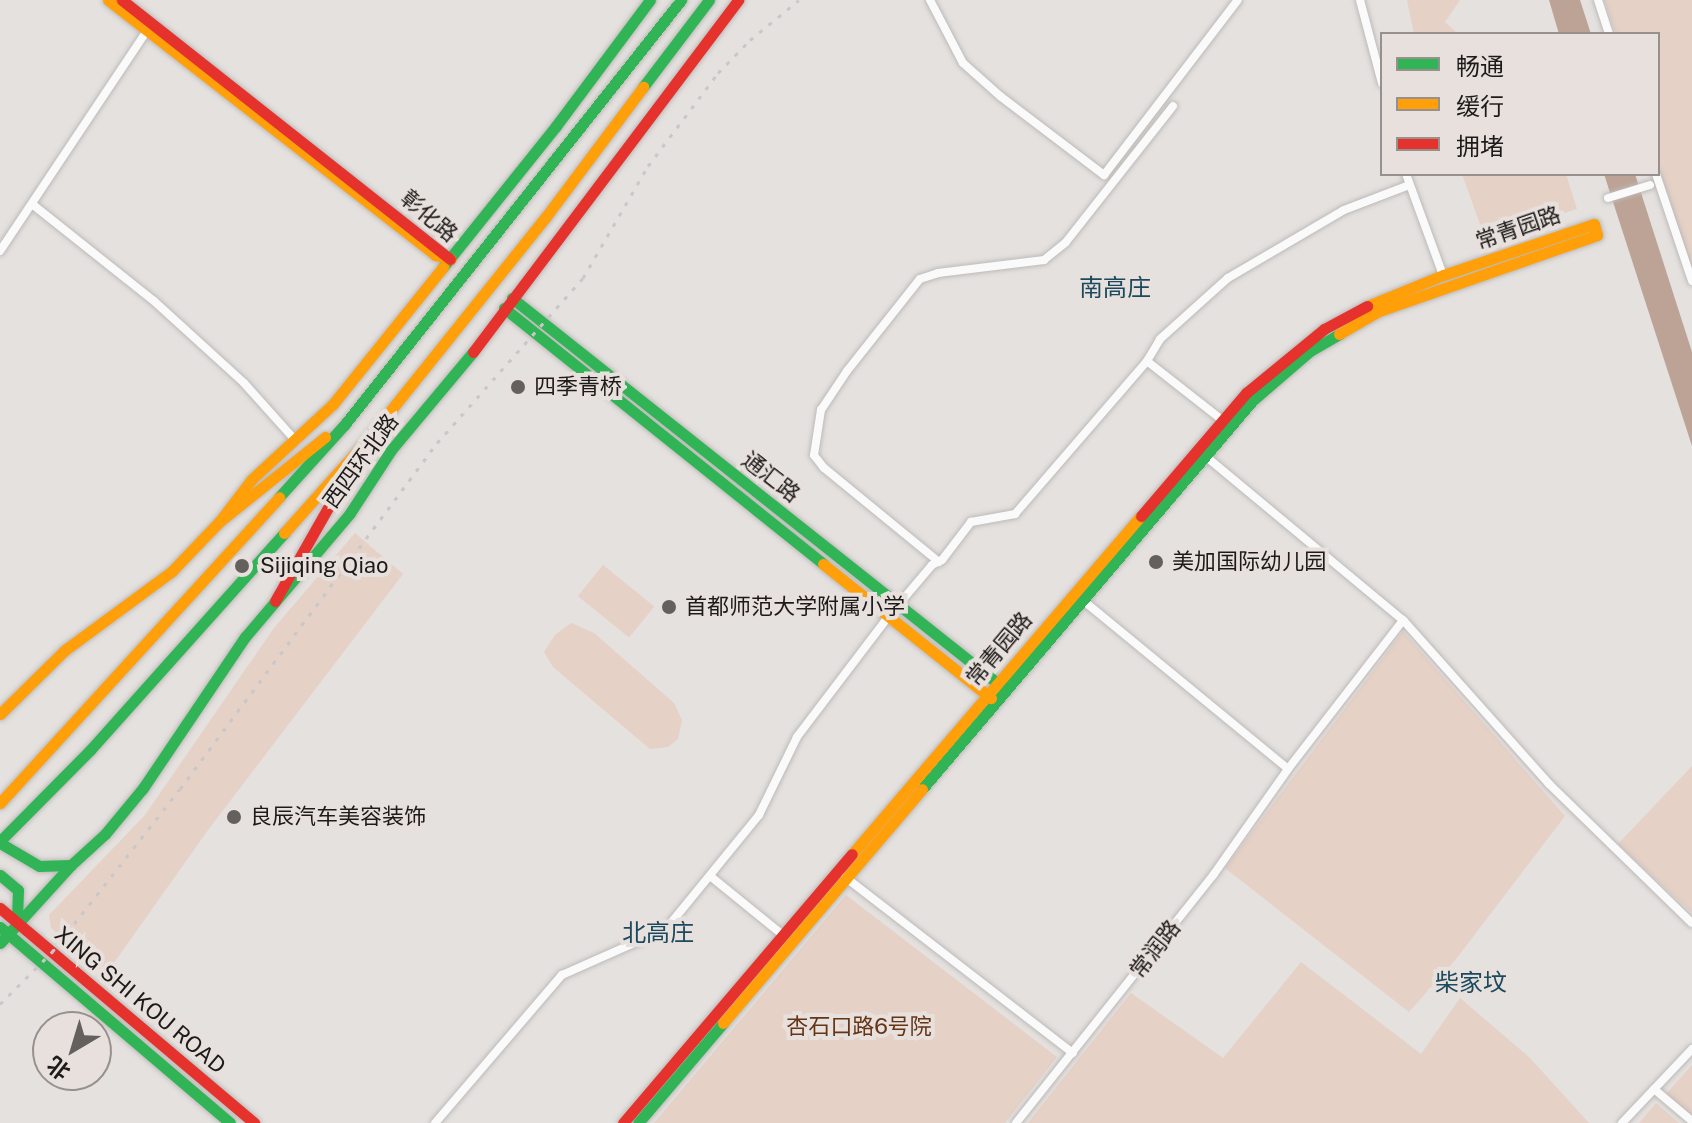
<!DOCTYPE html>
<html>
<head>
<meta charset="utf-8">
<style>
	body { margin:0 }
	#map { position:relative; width:1692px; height:1123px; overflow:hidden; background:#e4e1df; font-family:"Public Sans","Noto Sans SC",sans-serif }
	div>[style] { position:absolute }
	.green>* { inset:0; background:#e5d1c6; transform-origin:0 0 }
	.water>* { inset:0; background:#bca395 }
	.roads { filter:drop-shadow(0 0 2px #bdbab8) drop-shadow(0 0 2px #bdbab8) }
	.street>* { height:8px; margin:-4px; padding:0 4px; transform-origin:4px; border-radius:4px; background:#fbfafa }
	.fast>* { height:11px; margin:-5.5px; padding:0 5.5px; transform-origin:5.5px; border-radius:5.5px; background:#30b455 }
	.slow>* { height:11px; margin:-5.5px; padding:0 5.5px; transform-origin:5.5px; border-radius:5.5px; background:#ff9f0a }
	.jam>* { height:11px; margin:-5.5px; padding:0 5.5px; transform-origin:5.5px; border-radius:5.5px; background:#e5322d }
	.rail>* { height:3px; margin-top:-1.5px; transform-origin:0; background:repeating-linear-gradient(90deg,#c9c8c8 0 4px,transparent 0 12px) }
	.dots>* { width:22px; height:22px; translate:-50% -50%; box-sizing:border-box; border:4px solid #e7e0dc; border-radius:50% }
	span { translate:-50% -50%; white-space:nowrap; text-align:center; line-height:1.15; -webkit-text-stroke:8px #e7e0dc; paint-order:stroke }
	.street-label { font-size:22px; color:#1d1a19 }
	.poi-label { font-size:22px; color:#1d1a19 }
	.left { translate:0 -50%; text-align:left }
	.park-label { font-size:22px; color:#643415 }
	.neighbourhood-label { font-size:24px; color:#1b495d }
	.legend { position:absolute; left:1380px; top:32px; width:280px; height:144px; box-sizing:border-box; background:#e7e0dc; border:2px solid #96918e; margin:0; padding:10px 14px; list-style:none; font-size:24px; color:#1d1a19 }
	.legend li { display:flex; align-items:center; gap:16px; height:40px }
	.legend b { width:40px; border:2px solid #96918e }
	.north { position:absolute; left:32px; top:1011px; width:80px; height:80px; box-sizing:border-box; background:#e7e0dc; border:2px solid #96918e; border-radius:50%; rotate:218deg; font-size:22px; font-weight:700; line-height:32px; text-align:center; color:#1d1a19 }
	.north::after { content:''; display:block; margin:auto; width:28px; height:36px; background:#63605e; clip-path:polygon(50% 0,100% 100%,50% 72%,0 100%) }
</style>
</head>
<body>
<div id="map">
	<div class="green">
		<i style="clip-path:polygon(1407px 0,1460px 0,1445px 22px,1458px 34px,1414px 34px)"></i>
		<i style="clip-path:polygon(1604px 0,1692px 0,1692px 275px,1658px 166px,1658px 34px,1616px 34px)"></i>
		<i style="clip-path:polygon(1462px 174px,1566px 174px,1577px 209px,1485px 238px)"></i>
		<i style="clip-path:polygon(355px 533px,403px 574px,208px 830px,106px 974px,51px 928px,49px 915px,145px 815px,274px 628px)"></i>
		<i style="left:603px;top:565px;width:66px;height:40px;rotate:39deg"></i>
		<i style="clip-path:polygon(571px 623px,594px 633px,674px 703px,682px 720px,678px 739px,668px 747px,650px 749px,553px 667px,544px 652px,555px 635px)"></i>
		<i style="clip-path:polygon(1403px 631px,1565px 816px,1456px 959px,1409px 1012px,1225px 868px)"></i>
		<i style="clip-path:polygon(1692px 766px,1692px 913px,1618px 844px)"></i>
		<i style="clip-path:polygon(846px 895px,1057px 1057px,1005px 1123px,654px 1123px)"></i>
		<i style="clip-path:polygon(1301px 962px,1421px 1054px,1460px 998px,1529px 1057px,1589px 1123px,1028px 1123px,1131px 993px,1223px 1058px)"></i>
		<i style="clip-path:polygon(1692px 1065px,1692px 1116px,1666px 1094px)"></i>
		<i style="clip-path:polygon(1656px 1103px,1679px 1123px,1639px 1123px)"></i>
	</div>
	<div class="water">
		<i style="clip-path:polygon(1549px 0,1580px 0,1591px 34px,1559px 34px)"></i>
		<i style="clip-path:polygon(1604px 174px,1635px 174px,1692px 352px,1692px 446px)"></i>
	</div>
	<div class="roads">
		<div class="street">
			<i style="left:930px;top:0;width:71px;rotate:62.4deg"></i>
			<i style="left:963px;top:63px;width:50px;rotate:41.7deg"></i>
			<i style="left:1000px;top:96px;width:131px;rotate:37.2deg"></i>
			<i style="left:1104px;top:175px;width:220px;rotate:-52.6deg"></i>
			<i style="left:1360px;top:0;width:86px;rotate:75.2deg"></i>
			<i style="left:1598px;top:0;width:36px;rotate:72deg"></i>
			<i style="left:1406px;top:174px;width:108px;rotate:69.9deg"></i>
			<i style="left:1656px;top:174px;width:113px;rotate:71.4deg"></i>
			<i style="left:1608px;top:198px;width:44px;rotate:-17.2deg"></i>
			<i style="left:32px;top:204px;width:156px;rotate:38.5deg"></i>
			<i style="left:154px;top:301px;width:122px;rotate:42.3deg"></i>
			<i style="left:244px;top:383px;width:78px;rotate:48.1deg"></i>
			<i style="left:0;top:251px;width:267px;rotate:-56.3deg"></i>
			<i style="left:1147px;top:361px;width:95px;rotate:38.2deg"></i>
			<i style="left:1204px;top:455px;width:259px;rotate:39.7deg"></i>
			<i style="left:1403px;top:620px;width:220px;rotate:48.3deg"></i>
			<i style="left:1549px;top:784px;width:199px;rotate:44.2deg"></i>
			<i style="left:939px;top:562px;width:149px;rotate:-140.7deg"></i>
			<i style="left:824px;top:468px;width:16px;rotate:-128deg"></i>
			<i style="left:814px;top:455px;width:46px;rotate:-81.2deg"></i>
			<i style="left:821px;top:410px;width:47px;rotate:-56.3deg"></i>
			<i style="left:847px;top:371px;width:117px;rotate:-51.6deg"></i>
			<i style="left:920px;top:279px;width:19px;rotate:-18deg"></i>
			<i style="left:938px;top:273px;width:107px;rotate:-7deg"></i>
			<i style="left:1044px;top:260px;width:28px;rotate:-39deg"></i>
			<i style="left:1066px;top:242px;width:173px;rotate:-51.8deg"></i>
			<i style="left:1080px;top:598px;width:269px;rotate:39.4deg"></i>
			<i style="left:899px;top:604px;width:51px;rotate:-49.8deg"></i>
			<i style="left:932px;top:565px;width:11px;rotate:-27deg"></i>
			<i style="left:942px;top:560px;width:48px;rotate:-52.7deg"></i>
			<i style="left:971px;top:522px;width:45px;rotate:-10.3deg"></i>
			<i style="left:1015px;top:514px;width:202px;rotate:-49.2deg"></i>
			<i style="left:1147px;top:361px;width:26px;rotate:-59deg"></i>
			<i style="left:1160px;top:339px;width:91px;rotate:-41.9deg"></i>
			<i style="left:1228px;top:278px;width:134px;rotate:-30.4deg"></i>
			<i style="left:1344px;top:210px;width:70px;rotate:-21deg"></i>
			<i style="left:710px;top:876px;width:95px;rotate:39deg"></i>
			<i style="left:845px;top:877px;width:288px;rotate:37.7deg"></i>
			<i style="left:1654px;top:1089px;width:50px;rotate:40.1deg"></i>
			<i style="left:435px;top:1123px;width:195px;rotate:-49.4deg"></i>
			<i style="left:562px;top:975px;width:114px;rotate:-23.9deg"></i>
			<i style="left:666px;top:929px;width:147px;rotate:-50.8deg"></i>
			<i style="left:759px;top:815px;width:87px;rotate:-64deg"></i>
			<i style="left:797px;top:737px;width:151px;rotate:-52.8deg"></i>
			<i style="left:1016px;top:1123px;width:318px;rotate:-51.5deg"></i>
			<i style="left:1214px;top:874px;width:128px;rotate:-54.8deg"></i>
			<i style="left:1288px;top:769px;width:188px;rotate:-52.3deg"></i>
			<i style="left:1622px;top:1123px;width:102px;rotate:-46.6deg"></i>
		</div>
		<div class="fast">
			<i style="left:643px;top:87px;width:109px;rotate:-52.8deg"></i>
			<i style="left:443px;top:267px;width:181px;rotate:-51.3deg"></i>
			<i style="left:556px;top:126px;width:157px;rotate:-53.3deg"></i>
			<i style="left:512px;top:298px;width:624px;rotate:38.43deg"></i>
			<i style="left:504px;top:308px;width:409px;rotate:38.7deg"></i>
			<i style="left:279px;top:497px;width:98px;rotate:-47.9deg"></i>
			<i style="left:345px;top:424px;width:541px;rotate:-51.6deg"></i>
			<i style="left:922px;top:789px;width:511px;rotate:-49.61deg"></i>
			<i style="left:1253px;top:400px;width:75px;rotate:-40.7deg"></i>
			<i style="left:1310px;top:351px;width:34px;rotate:-30deg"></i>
			<i style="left:0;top:841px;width:129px;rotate:-45.3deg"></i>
			<i style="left:91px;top:749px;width:290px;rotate:-48.2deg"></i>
			<i style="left:0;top:843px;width:45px;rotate:30.5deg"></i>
			<i style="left:39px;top:866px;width:32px;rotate:-2deg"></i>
			<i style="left:0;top:875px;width:23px;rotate:40deg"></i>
			<i style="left:18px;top:890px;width:32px;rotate:92deg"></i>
			<i style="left:0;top:927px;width:302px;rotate:40.4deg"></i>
			<i style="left:0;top:943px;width:105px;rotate:-47.7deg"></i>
			<i style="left:71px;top:865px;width:46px;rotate:-42.4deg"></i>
			<i style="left:105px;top:834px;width:60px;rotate:-50.4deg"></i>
			<i style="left:143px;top:788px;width:182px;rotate:-56deg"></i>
			<i style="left:245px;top:637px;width:162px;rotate:-49.7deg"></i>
			<i style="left:350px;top:513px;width:75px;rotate:-56.9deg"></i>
			<i style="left:391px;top:450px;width:128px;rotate:-50.1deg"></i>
			<i style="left:638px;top:1123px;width:131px;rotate:-49.6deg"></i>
		</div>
		<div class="slow">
			<i style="left:108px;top:0;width:415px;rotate:37.9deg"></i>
			<i style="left:435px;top:255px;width:16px;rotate:15deg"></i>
			<i style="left:1339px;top:334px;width:46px;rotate:-29.9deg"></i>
			<i style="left:1379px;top:311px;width:231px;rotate:-19.2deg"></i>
			<i style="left:1597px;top:235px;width:11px;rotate:-105deg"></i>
			<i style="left:1594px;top:224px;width:159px;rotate:161.3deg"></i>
			<i style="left:1443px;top:275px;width:82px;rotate:157.8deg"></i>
			<i style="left:219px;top:522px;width:136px;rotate:-38.7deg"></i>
			<i style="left:284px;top:533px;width:125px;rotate:-48.3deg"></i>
			<i style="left:367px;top:440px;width:285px;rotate:-51.3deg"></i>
			<i style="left:545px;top:218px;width:164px;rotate:-53.2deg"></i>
			<i style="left:823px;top:564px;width:215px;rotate:38.6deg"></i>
			<i style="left:0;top:714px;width:91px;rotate:-44.6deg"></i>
			<i style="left:65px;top:650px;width:133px;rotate:-36.4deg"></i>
			<i style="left:172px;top:571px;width:68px;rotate:-46.2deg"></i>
			<i style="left:219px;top:522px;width:54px;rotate:-52.5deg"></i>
			<i style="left:252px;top:479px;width:110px;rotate:-42.8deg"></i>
			<i style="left:333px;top:404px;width:176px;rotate:-51.2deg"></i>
			<i style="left:0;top:803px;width:414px;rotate:-47.6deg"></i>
			<i style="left:852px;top:854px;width:445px;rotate:-49.5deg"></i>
			<i style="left:723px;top:1023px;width:307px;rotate:-49.6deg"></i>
		</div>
		<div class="jam">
			<i style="left:122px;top:0;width:418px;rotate:38.3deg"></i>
			<i style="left:473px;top:352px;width:441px;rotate:-53deg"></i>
			<i style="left:1141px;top:516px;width:162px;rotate:-49.5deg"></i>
			<i style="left:1246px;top:393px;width:101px;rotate:-39.4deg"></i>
			<i style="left:1324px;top:329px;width:49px;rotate:-28.1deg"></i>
			<i style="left:275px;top:601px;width:152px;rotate:-60.4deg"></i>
			<i style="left:0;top:908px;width:333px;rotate:40.2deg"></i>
			<i style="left:623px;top:1123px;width:353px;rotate:-49.6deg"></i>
		</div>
	</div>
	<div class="rail">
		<i style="left:0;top:1004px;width:74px;rotate:-45deg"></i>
		<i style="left:52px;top:952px;width:207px;rotate:-51.9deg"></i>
		<i style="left:180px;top:789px;width:431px;rotate:-53.4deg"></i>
		<i style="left:437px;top:443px;width:220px;rotate:-48.5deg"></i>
		<i style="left:583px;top:278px;width:129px;rotate:-59.9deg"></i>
		<i style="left:648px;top:166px;width:116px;rotate:-53deg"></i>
		<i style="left:718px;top:73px;width:46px;rotate:-45.9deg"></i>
		<i style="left:750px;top:40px;width:63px;rotate:-39.2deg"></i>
	</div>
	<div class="dots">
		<i style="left:518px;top:387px;background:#63605e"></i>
		<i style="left:1156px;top:562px;background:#63605e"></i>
		<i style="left:242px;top:566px;background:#63605e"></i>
		<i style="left:669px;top:607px;background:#63605e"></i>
		<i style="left:234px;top:817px;background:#63605e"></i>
	</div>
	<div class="street-label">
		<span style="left:429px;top:216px;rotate:40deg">彰化路</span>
		<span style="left:1518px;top:228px;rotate:-19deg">常青园路</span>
		<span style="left:361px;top:461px;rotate:-54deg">西四环北路</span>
		<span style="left:771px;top:477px;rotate:38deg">通汇路</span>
		<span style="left:999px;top:649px;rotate:-50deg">常青园路</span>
		<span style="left:1155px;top:949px;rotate:-52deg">常润路</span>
		<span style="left:140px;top:1000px;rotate:40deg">XING SHI KOU ROAD</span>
	</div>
	<div class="poi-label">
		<span class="left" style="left:534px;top:387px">四季青桥</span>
		<span class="left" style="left:1172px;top:562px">美加国际幼儿园</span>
		<span class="left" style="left:260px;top:566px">Sijiqing Qiao</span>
		<span class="left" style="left:685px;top:607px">首都师范大学附属小学</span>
		<span class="left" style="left:250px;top:817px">良辰汽车美容装饰</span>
	</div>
	<div class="park-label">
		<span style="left:859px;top:1027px">杏石口路6号院</span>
	</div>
	<div class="neighbourhood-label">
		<span style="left:1115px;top:288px">南高庄</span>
		<span style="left:658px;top:933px">北高庄</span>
		<span style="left:1471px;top:983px">柴家坟</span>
	</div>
	<ul class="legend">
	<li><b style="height:10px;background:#30b455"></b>畅通</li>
	<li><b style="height:10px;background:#ff9f0a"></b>缓行</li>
	<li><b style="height:10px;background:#e5322d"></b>拥堵</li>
	</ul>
	<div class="north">北</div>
</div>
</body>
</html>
